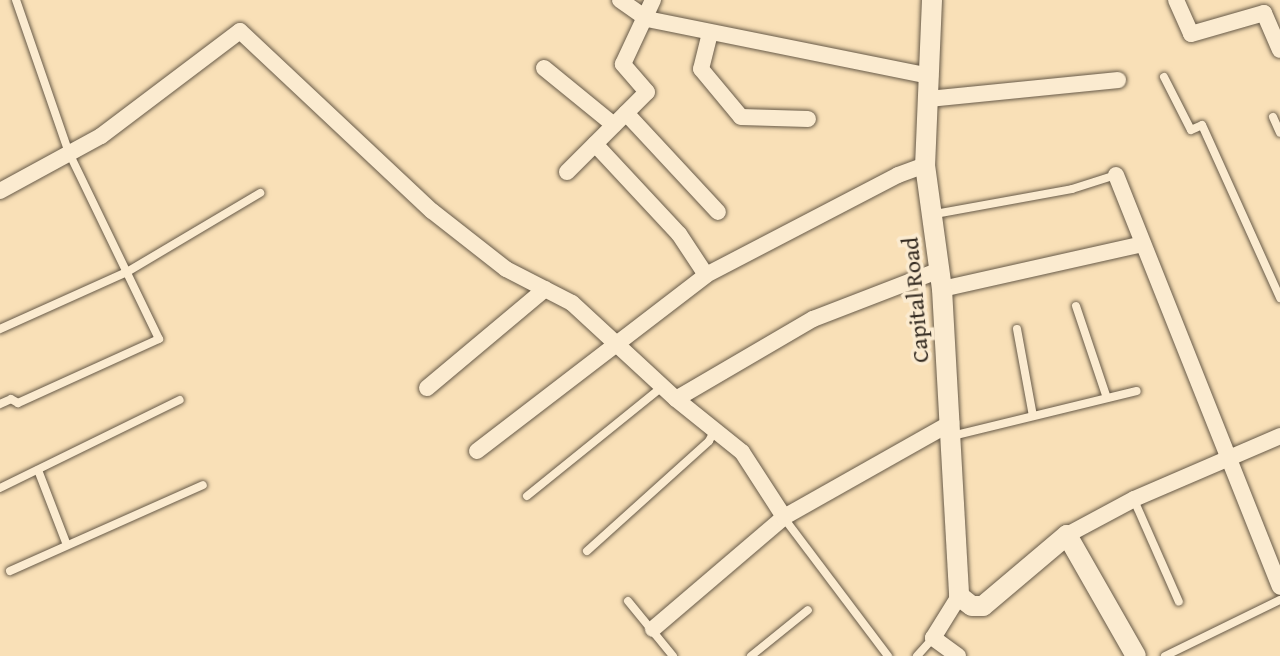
<!DOCTYPE html>
<html>
<head>
<meta charset="utf-8">
<style>
	body { margin:0 }
	#map { position:relative; width:1280px; height:656px; overflow:hidden; background:#f9e0b7; font-family:"Gentium Book Plus",serif }
	div>[style] { position:absolute }
	.roads { filter:drop-shadow(0 0 2px #675a48) drop-shadow(0 0 2px #675a48) }
	.service>* { height:8px; margin:-4px; padding:0 4px; transform-origin:4px; border-radius:4px; background:#fbebd0 }
	.minor>* { height:16px; margin:-8px; padding:0 8px; transform-origin:8px; border-radius:8px; background:#fbebd0 }
	.tertiary>* { height:20px; margin:-10px; padding:0 10px; transform-origin:10px; border-radius:10px; background:#fbebd0 }
	span { translate:-50% -50%; white-space:nowrap; text-align:center; line-height:1.15; -webkit-text-stroke:7px #fbebd0; paint-order:stroke }
	.street-label { font-size:24px; color:#362d23 }
</style>
</head>
<body>
<div id="map">
	<div class="roads">
		<div class="service">
			<i style="left:1164px;top:77px;width:59px;rotate:63deg"></i>
			<i style="left:1191px;top:130px;width:12px;rotate:-24deg"></i>
			<i style="left:1202px;top:125px;width:190px;rotate:65.7deg"></i>
			<i style="left:1273px;top:117px;width:17px;rotate:66deg"></i>
			<i style="left:935px;top:214px;width:139px;rotate:-10.3deg"></i>
			<i style="left:1072px;top:189px;width:46px;rotate:-17.7deg"></i>
			<i style="left:1076px;top:306px;width:97px;rotate:71.4deg"></i>
			<i style="left:0;top:329px;width:139px;rotate:-24.2deg"></i>
			<i style="left:127px;top:272px;width:155px;rotate:-30.7deg"></i>
			<i style="left:1017px;top:329px;width:88px;rotate:79.6deg"></i>
			<i style="left:0;top:404px;width:12px;rotate:-24deg"></i>
			<i style="left:11px;top:399px;width:8px;rotate:30deg"></i>
			<i style="left:18px;top:403px;width:155px;rotate:-24.4deg"></i>
			<i style="left:159px;top:339px;width:207px;rotate:-115.8deg"></i>
			<i style="left:69px;top:153px;width:162px;rotate:-109.1deg"></i>
			<i style="left:952px;top:436px;width:190px;rotate:-13.7deg"></i>
			<i style="left:38px;top:470px;width:80px;rotate:68.9deg"></i>
			<i style="left:0;top:488px;width:200px;rotate:-26.1deg"></i>
			<i style="left:527px;top:496px;width:174px;rotate:-38.9deg"></i>
			<i style="left:1134px;top:500px;width:111px;rotate:66.2deg"></i>
			<i style="left:784px;top:518px;width:173px;rotate:53deg"></i>
			<i style="left:587px;top:551px;width:164px;rotate:-42deg"></i>
			<i style="left:709px;top:441px;width:11px;rotate:-63deg"></i>
			<i style="left:10px;top:571px;width:211px;rotate:-24deg"></i>
			<i style="left:628px;top:601px;width:71px;rotate:50.7deg"></i>
			<i style="left:751px;top:656px;width:73px;rotate:-38.9deg"></i>
			<i style="left:917px;top:656px;width:24px;rotate:-48deg"></i>
			<i style="left:1165px;top:656px;width:128px;rotate:-26deg"></i>
		</div>
		<div class="minor">
			<i style="left:620px;top:0;width:33px;rotate:35deg"></i>
			<i style="left:647px;top:19px;width:289px;rotate:11.4deg"></i>
			<i style="left:1176px;top:0;width:37px;rotate:66deg"></i>
			<i style="left:1191px;top:34px;width:76px;rotate:-16deg"></i>
			<i style="left:1264px;top:13px;width:40px;rotate:66.6deg"></i>
			<i style="left:710px;top:33px;width:37px;rotate:104deg"></i>
			<i style="left:701px;top:69px;width:62px;rotate:50.2deg"></i>
			<i style="left:741px;top:117px;width:67px;rotate:1.7deg"></i>
			<i style="left:544px;top:68px;width:90px;rotate:39.2deg"></i>
			<i style="left:929px;top:99px;width:190px;rotate:-5.7deg"></i>
			<i style="left:626px;top:113px;width:135px;rotate:47.1deg"></i>
			<i style="left:595px;top:144px;width:123px;rotate:47deg"></i>
			<i style="left:679px;top:234px;width:49px;rotate:56.6deg"></i>
			<i style="left:567px;top:172px;width:113px;rotate:-45deg"></i>
			<i style="left:647px;top:92px;width:37px;rotate:-131deg"></i>
			<i style="left:623px;top:64px;width:71px;rotate:-64.9deg"></i>
			<i style="left:1116px;top:175px;width:443px;rotate:68.3deg"></i>
			<i style="left:0;top:191px;width:115px;rotate:-28.6deg"></i>
			<i style="left:101px;top:136px;width:174px;rotate:-37.1deg"></i>
			<i style="left:240px;top:31px;width:263px;rotate:43.2deg"></i>
			<i style="left:432px;top:211px;width:94px;rotate:38.1deg"></i>
			<i style="left:506px;top:269px;width:74px;rotate:27.3deg"></i>
			<i style="left:572px;top:303px;width:142px;rotate:42.7deg"></i>
			<i style="left:676px;top:399px;width:85px;rotate:38.8deg"></i>
			<i style="left:742px;top:452px;width:77px;rotate:57.1deg"></i>
			<i style="left:942px;top:289px;width:206px;rotate:-12.6deg"></i>
			<i style="left:427px;top:388px;width:154px;rotate:-40deg"></i>
			<i style="left:676px;top:399px;width:159px;rotate:-30.3deg"></i>
			<i style="left:813px;top:319px;width:136px;rotate:-21.1deg"></i>
			<i style="left:477px;top:451px;width:289px;rotate:-37.5deg"></i>
			<i style="left:706px;top:275px;width:216px;rotate:-27.5deg"></i>
			<i style="left:898px;top:175px;width:29px;rotate:-20deg"></i>
			<i style="left:1067px;top:535px;width:76px;rotate:-28.2deg"></i>
			<i style="left:1134px;top:499px;width:159px;rotate:-23.3deg"></i>
			<i style="left:653px;top:629px;width:172px;rotate:-40.5deg"></i>
			<i style="left:784px;top:517px;width:192px;rotate:-29.4deg"></i>
			<i style="left:958px;top:656px;width:31px;rotate:-144deg"></i>
			<i style="left:933px;top:638px;width:49px;rotate:-58.2deg"></i>
		</div>
		<div class="tertiary">
			<i style="left:932px;top:0;width:165px;rotate:92.4deg"></i>
			<i style="left:925px;top:165px;width:125px;rotate:82.2deg"></i>
			<i style="left:942px;top:289px;width:307px;rotate:86.8deg"></i>
			<i style="left:959px;top:596px;width:16px;rotate:38deg"></i>
			<i style="left:972px;top:606px;width:11px"></i>
			<i style="left:983px;top:606px;width:110px;rotate:-40.2deg"></i>
			<i style="left:1067px;top:535px;width:139px;rotate:60.3deg"></i>
		</div>
	</div>
	<div class="street-label">
		<span style="left:915px;top:300px;rotate:-95deg">Capital Road</span>
	</div>
</div>
</body>
</html>
